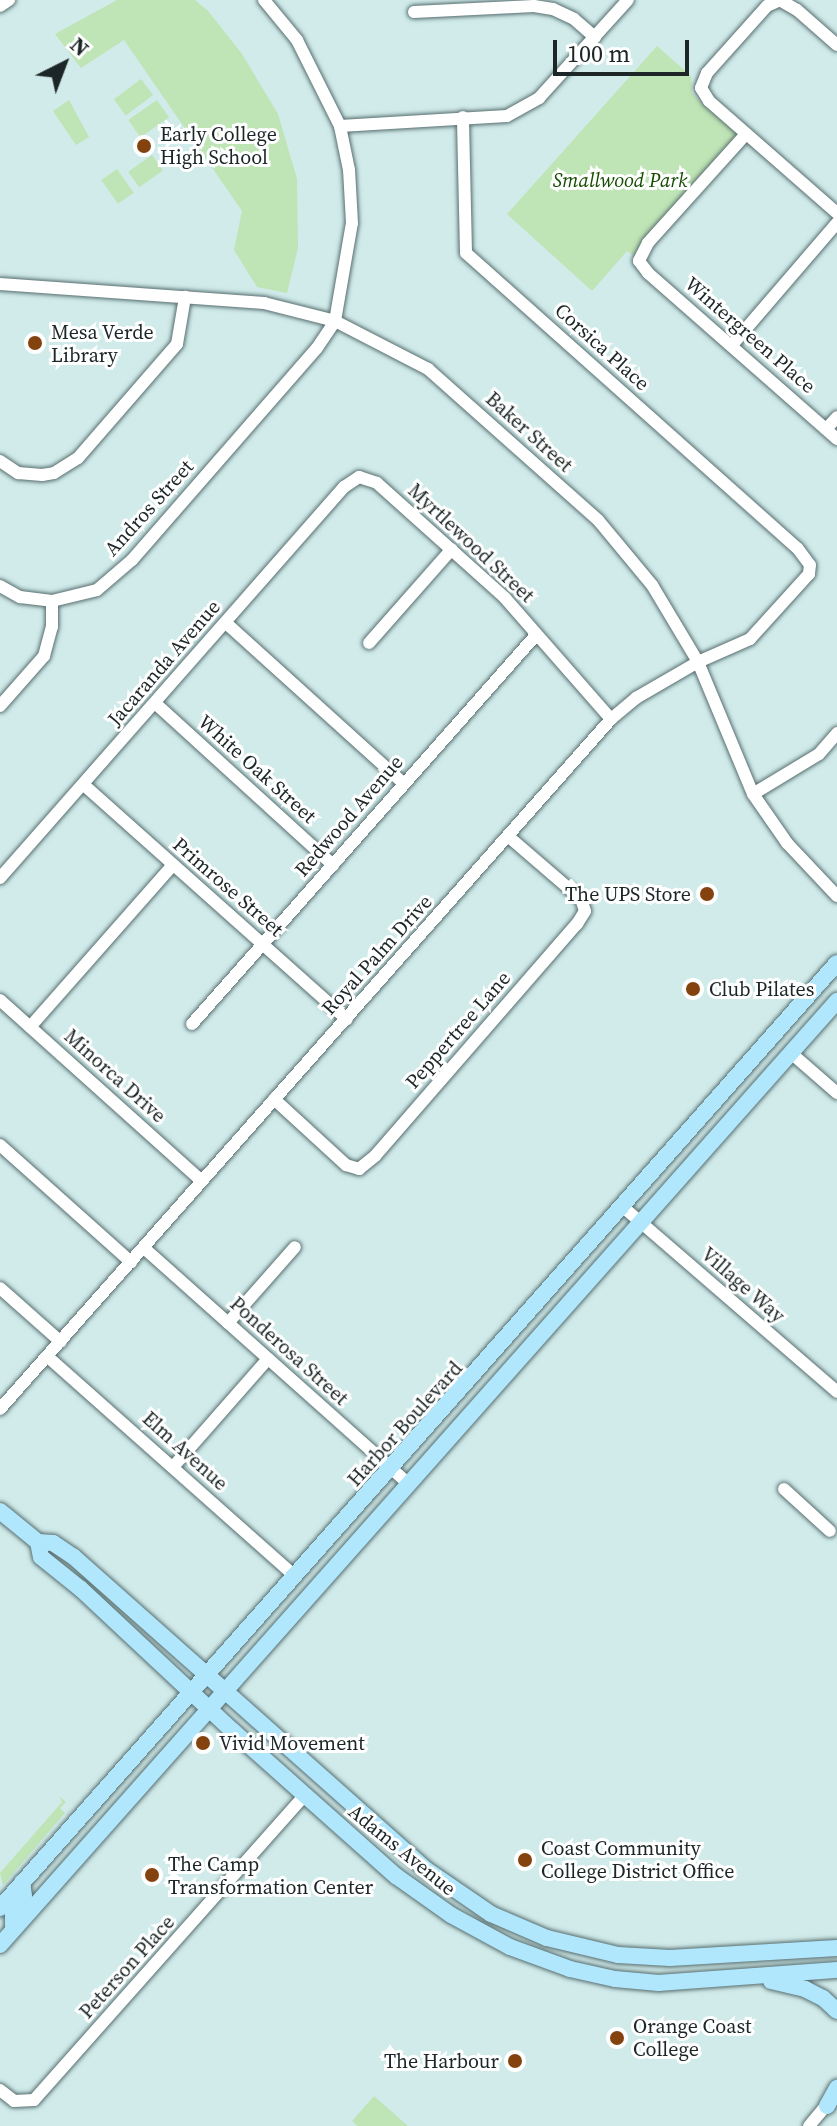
<!DOCTYPE html>
<html>
<head>
<meta charset="utf-8">
<style>
	body { margin:0 }
	#map { position:relative; width:837px; height:2126px; overflow:hidden; background:#d1ebeb; font-family:"Source Serif 4",serif }
	div>[style] { position:absolute }
	.green>* { inset:0; background:#bfe4b5; transform-origin:0 0 }
	.roads { filter:drop-shadow(0 0 2px #586e6f) drop-shadow(0 0 2px #586e6f) }
	.minor>* { height:12px; margin:-6px; padding:0 6px; transform-origin:6px; border-radius:6px; background:#fff }
	.major>* { height:16px; margin:-8px; padding:0 8px; transform-origin:8px; border-radius:8px; background:#b1e7fd }
	.dots>* { width:22px; height:22px; translate:-50% -50%; box-sizing:border-box; border:4px solid #fff; border-radius:50% }
	span { translate:-50% -50%; white-space:nowrap; text-align:center; line-height:1.15; -webkit-text-stroke:6px #fff; paint-order:stroke }
	.poi-label { font-size:20px; color:#1c2626 }
	.left { translate:0 -50%; text-align:left }
	.right { translate:-100% -50%; text-align:right }
	.park-label { font-size:20px; color:#154d00; font-style:italic }
	.street-label { font-size:20px; color:#1c2626 }
	.north { position:absolute; left:24px; top:24px; width:80px; height:80px; -webkit-text-stroke:6px #fff; paint-order:stroke; rotate:42deg; font-size:22px; font-weight:700; line-height:32px; text-align:center; color:#1c2626 }
	.north::after { content:''; display:block; margin:auto; width:28px; height:36px; background:#1c2626; clip-path:polygon(50% 0,100% 100%,50% 72%,0 100%) }
	.scale { position:absolute; left:553px; top:40px; width:136px; height:36px; box-sizing:border-box; border:4px solid #1c2626; border-top:0; padding-left:10px; font-size:24px; line-height:28px; white-space:nowrap; color:#1c2626; -webkit-text-stroke:6px #fff; paint-order:stroke }
</style>
</head>
<body>
<div id="map">
	<div class="green">
		<i style="clip-path:polygon(117px 0,195px 0,208px 11px,242px 54px,278px 114px,297px 179px,298px 248px,287px 293px,257px 287px,234px 250px,242px 211px,124px 40px,81px 68px,55px 34px)"></i>
		<i style="clip-path:polygon(657px 46px,691px 76px,692px 93px,701px 103px,740px 136px,635px 256px,627px 251px,592px 291px,507px 214px)"></i>
		<i style="left:141px;top:79px;width:20px;height:34px;rotate:53deg"></i>
		<i style="clip-path:polygon(69px 100px,89px 137px,76px 145px,53px 111px)"></i>
		<i style="left:157px;top:100px;width:21px;height:35px;rotate:55deg"></i>
		<i style="left:152px;top:155px;width:19px;height:29px;rotate:55deg"></i>
		<i style="left:117px;top:169px;width:29px;height:19px;rotate:55deg"></i>
		<i style="clip-path:polygon(59px 1796px,66px 1802px,60px 1808px,65px 1813px,3px 1885px,0 1873px,62px 1802px)"></i>
		<i style="clip-path:polygon(374px 2096px,408px 2126px,357px 2126px,352px 2121px)"></i>
	</div>
	<div class="roads">
		<div class="minor">
			<i style="left:0;top:6px;width:11px;rotate:-34deg"></i>
			<i style="left:414px;top:12px;width:120px;rotate:-2.9deg"></i>
			<i style="left:534px;top:6px;width:19px;rotate:9deg"></i>
			<i style="left:553px;top:9px;width:23px;rotate:25deg"></i>
			<i style="left:574px;top:19px;width:28px;rotate:41deg"></i>
			<i style="left:837px;top:45px;width:53px;rotate:-138.8deg"></i>
			<i style="left:797px;top:10px;width:20px;rotate:-150deg"></i>
			<i style="left:780px;top:0;width:14px;rotate:155deg"></i>
			<i style="left:767px;top:6px;width:90px;rotate:131.8deg"></i>
			<i style="left:707px;top:73px;width:16px;rotate:112deg"></i>
			<i style="left:701px;top:88px;width:15px;rotate:58deg"></i>
			<i style="left:709px;top:101px;width:170px;rotate:41.2deg"></i>
			<i style="left:340px;top:126px;width:167px;rotate:-3.4deg"></i>
			<i style="left:507px;top:116px;width:37px;rotate:-29deg"></i>
			<i style="left:539px;top:98px;width:132px;rotate:-47.8deg"></i>
			<i style="left:746px;top:134px;width:147px;rotate:132deg"></i>
			<i style="left:648px;top:243px;width:20px;rotate:117deg"></i>
			<i style="left:639px;top:261px;width:15px;rotate:53deg"></i>
			<i style="left:648px;top:273px;width:252px;rotate:41.3deg"></i>
			<i style="left:0;top:284px;width:265px;rotate:4.1deg"></i>
			<i style="left:264px;top:303px;width:73px;rotate:14.2deg"></i>
			<i style="left:335px;top:321px;width:105px;rotate:27.3deg"></i>
			<i style="left:428px;top:369px;width:227px;rotate:41.6deg"></i>
			<i style="left:598px;top:520px;width:85px;rotate:50.3deg"></i>
			<i style="left:652px;top:585px;width:90px;rotate:59.1deg"></i>
			<i style="left:698px;top:662px;width:143px;rotate:67.4deg"></i>
			<i style="left:753px;top:794px;width:60px;rotate:55.2deg"></i>
			<i style="left:787px;top:843px;width:73px;rotate:46.7deg"></i>
			<i style="left:732px;top:345px;width:161px;rotate:-49.3deg"></i>
			<i style="left:826px;top:429px;width:16px;rotate:-47deg"></i>
			<i style="left:0;top:461px;width:22px;rotate:34deg"></i>
			<i style="left:18px;top:473px;width:24px;rotate:5deg"></i>
			<i style="left:42px;top:475px;width:12px;rotate:-9deg"></i>
			<i style="left:54px;top:473px;width:28px;rotate:-32deg"></i>
			<i style="left:78px;top:458px;width:151px;rotate:-49deg"></i>
			<i style="left:177px;top:344px;width:48px;rotate:-80.3deg"></i>
			<i style="left:0;top:586px;width:23px;rotate:29deg"></i>
			<i style="left:20px;top:597px;width:32px;rotate:7deg"></i>
			<i style="left:226px;top:623px;width:240px;rotate:42.1deg"></i>
			<i style="left:369px;top:643px;width:125px;rotate:-48.6deg"></i>
			<i style="left:155px;top:703px;width:241px;rotate:42.3deg"></i>
			<i style="left:0;top:706px;width:67px;rotate:-48.7deg"></i>
			<i style="left:44px;top:656px;width:30px;rotate:-75deg"></i>
			<i style="left:52px;top:627px;width:26px;rotate:-90deg"></i>
			<i style="left:52px;top:601px;width:46px;rotate:-13.7deg"></i>
			<i style="left:97px;top:590px;width:46px;rotate:-40.6deg"></i>
			<i style="left:132px;top:560px;width:281px;rotate:-48.9deg"></i>
			<i style="left:317px;top:348px;width:32px;rotate:-56deg"></i>
			<i style="left:335px;top:321px;width:99px;rotate:-80.2deg"></i>
			<i style="left:352px;top:223px;width:53px;rotate:-93.2deg"></i>
			<i style="left:349px;top:170px;width:45px;rotate:-101.6deg"></i>
			<i style="left:340px;top:126px;width:96px;rotate:-116.6deg"></i>
			<i style="left:297px;top:40px;width:52px;rotate:-129.5deg"></i>
			<i style="left:84px;top:785px;width:352px;rotate:41.7deg"></i>
			<i style="left:753px;top:794px;width:77px;rotate:-31.2deg"></i>
			<i style="left:819px;top:754px;width:28px;rotate:-49deg"></i>
			<i style="left:0;top:878px;width:521px;rotate:-48.66deg"></i>
			<i style="left:344px;top:487px;width:18px;rotate:-34deg"></i>
			<i style="left:359px;top:477px;width:19px;rotate:18deg"></i>
			<i style="left:377px;top:483px;width:172px;rotate:41.9deg"></i>
			<i style="left:505px;top:598px;width:161px;rotate:48.8deg"></i>
			<i style="left:0;top:1000px;width:271px;rotate:41.9deg"></i>
			<i style="left:192px;top:1024px;width:519px;rotate:-48.51deg"></i>
			<i style="left:30px;top:1027px;width:215px;rotate:-48.6deg"></i>
			<i style="left:791px;top:1053px;width:61px;rotate:41deg"></i>
			<i style="left:274px;top:1099px;width:98px;rotate:42.5deg"></i>
			<i style="left:346px;top:1165px;width:14px;rotate:17deg"></i>
			<i style="left:359px;top:1169px;width:21px;rotate:-39deg"></i>
			<i style="left:375px;top:1156px;width:308px;rotate:-49deg"></i>
			<i style="left:577px;top:924px;width:15px;rotate:-58deg"></i>
			<i style="left:585px;top:911px;width:13px;rotate:-108deg"></i>
			<i style="left:581px;top:899px;width:95px;rotate:-139.3deg"></i>
			<i style="left:0;top:1145px;width:176px;rotate:41.8deg"></i>
			<i style="left:623px;top:1207px;width:283px;rotate:40.8deg"></i>
			<i style="left:144px;top:1248px;width:355px;rotate:41.7deg"></i>
			<i style="left:0;top:1288px;width:81px;rotate:41.5deg"></i>
			<i style="left:228px;top:1323px;width:101px;rotate:-48.6deg"></i>
			<i style="left:48px;top:1357px;width:330px;rotate:41.6deg"></i>
			<i style="left:0;top:1409px;width:922px;rotate:-48.47deg"></i>
			<i style="left:611px;top:719px;width:33px;rotate:-40deg"></i>
			<i style="left:636px;top:698px;width:72px;rotate:-30.1deg"></i>
			<i style="left:698px;top:662px;width:57px;rotate:-23.9deg"></i>
			<i style="left:750px;top:639px;width:88px;rotate:-47.8deg"></i>
			<i style="left:809px;top:574px;width:9px;rotate:-84deg"></i>
			<i style="left:810px;top:565px;width:21px;rotate:-127deg"></i>
			<i style="left:797px;top:548px;width:443px;rotate:-138.3deg"></i>
			<i style="left:466px;top:253px;width:136px;rotate:-91.3deg"></i>
			<i style="left:173px;top:1467px;width:144px;rotate:-48.7deg"></i>
			<i style="left:784px;top:1489px;width:62px;rotate:42.4deg"></i>
			<i style="left:0;top:2090px;width:18px;rotate:38deg"></i>
			<i style="left:14px;top:2101px;width:20px;rotate:-3deg"></i>
			<i style="left:34px;top:2100px;width:408px;rotate:-48.4deg"></i>
			<i style="left:809px;top:2126px;width:35px;rotate:-50deg"></i>
		</div>
		<div class="major">
			<i style="left:0;top:1511px;width:49px;rotate:39.2deg"></i>
			<i style="left:38px;top:1542px;width:15px;rotate:79deg"></i>
			<i style="left:41px;top:1557px;width:51px;rotate:38.7deg"></i>
			<i style="left:81px;top:1589px;width:208px;rotate:43.1deg"></i>
			<i style="left:233px;top:1731px;width:218px;rotate:41.7deg"></i>
			<i style="left:396px;top:1876px;width:67px;rotate:35.3deg"></i>
			<i style="left:451px;top:1915px;width:67px;rotate:28.5deg"></i>
			<i style="left:510px;top:1947px;width:64px;rotate:20.1deg"></i>
			<i style="left:570px;top:1969px;width:46px;rotate:12.5deg"></i>
			<i style="left:615px;top:1979px;width:44px;rotate:5.2deg"></i>
			<i style="left:659px;top:1983px;width:178px;rotate:-4.2deg"></i>
			<i style="left:38px;top:1542px;width:15px;rotate:4deg"></i>
			<i style="left:53px;top:1543px;width:25px;rotate:34deg"></i>
			<i style="left:74px;top:1557px;width:468px;rotate:41.6deg"></i>
			<i style="left:424px;top:1868px;width:81px;rotate:34.5deg"></i>
			<i style="left:491px;top:1914px;width:61px;rotate:23.2deg"></i>
			<i style="left:547px;top:1938px;width:73px;rotate:13.5deg"></i>
			<i style="left:618px;top:1955px;width:52px;rotate:3.3deg"></i>
			<i style="left:670px;top:1958px;width:167px;rotate:-3.4deg"></i>
			<i style="left:0;top:1908px;width:1262px;rotate:-48.47deg"></i>
			<i style="left:13px;top:1928px;width:14px;rotate:-90deg"></i>
			<i style="left:13px;top:1914px;width:21px;rotate:-59deg"></i>
			<i style="left:24px;top:1896px;width:14px;rotate:-98deg"></i>
			<i style="left:0;top:1945px;width:1262px;rotate:-48.44deg"></i>
			<i style="left:771px;top:1981px;width:35px;rotate:13deg"></i>
			<i style="left:805px;top:1989px;width:20px;rotate:27deg"></i>
			<i style="left:823px;top:1998px;width:19px;rotate:43deg"></i>
			<i style="left:827px;top:2106px;width:21px;rotate:-61deg"></i>
		</div>
	</div>
	<div class="dots">
		<i style="left:144px;top:146px;background:#84420f"></i>
		<i style="left:35px;top:343px;background:#84420f"></i>
		<i style="left:707px;top:894px;background:#84420f"></i>
		<i style="left:693px;top:989px;background:#84420f"></i>
		<i style="left:203px;top:1743px;background:#84420f"></i>
		<i style="left:525px;top:1860px;background:#84420f"></i>
		<i style="left:152px;top:1875px;background:#84420f"></i>
		<i style="left:617px;top:2038px;background:#84420f"></i>
		<i style="left:515px;top:2061px;background:#84420f"></i>
	</div>
	<div class="poi-label">
		<span class="left" style="left:160px;top:146px">Early College<br>High School</span>
		<span class="left" style="left:51px;top:344px">Mesa Verde<br>Library</span>
		<span class="right" style="left:691px;top:894px">The UPS Store</span>
		<span class="left" style="left:709px;top:989px">Club Pilates</span>
		<span class="left" style="left:219px;top:1743px">Vivid Movement</span>
		<span class="left" style="left:541px;top:1860px">Coast Community<br>College District Office</span>
		<span class="left" style="left:168px;top:1876px">The Camp<br>Transformation Center</span>
		<span class="left" style="left:633px;top:2038px">Orange Coast<br>College</span>
		<span class="right" style="left:499px;top:2061px">The Harbour</span>
	</div>
	<div class="park-label">
		<span style="left:620px;top:180px">Smallwood Park</span>
	</div>
	<div class="street-label">
		<span style="left:750px;top:335px;rotate:41deg">Wintergreen Place</span>
		<span style="left:602px;top:347px;rotate:42deg">Corsica Place</span>
		<span style="left:529px;top:432px;rotate:42deg">Baker Street</span>
		<span style="left:149px;top:508px;rotate:-48deg">Andros Street</span>
		<span style="left:471px;top:543px;rotate:43deg">Myrtlewood Street</span>
		<span style="left:164px;top:663px;rotate:-49deg">Jacaranda Avenue</span>
		<span style="left:257px;top:769px;rotate:42deg">White Oak Street</span>
		<span style="left:349px;top:816px;rotate:-49deg">Redwood Avenue</span>
		<span style="left:228px;top:887px;rotate:41deg">Primrose Street</span>
		<span style="left:377px;top:955px;rotate:-48deg">Royal Palm Drive</span>
		<span style="left:458px;top:1030px;rotate:-49deg">Peppertree Lane</span>
		<span style="left:115px;top:1076px;rotate:42deg">Minorca Drive</span>
		<span style="left:743px;top:1285px;rotate:41deg">Village Way</span>
		<span style="left:289px;top:1351px;rotate:42deg">Ponderosa Street</span>
		<span style="left:405px;top:1424px;rotate:-48deg">Harbor Boulevard</span>
		<span style="left:185px;top:1451px;rotate:42deg">Elm Avenue</span>
		<span style="left:402px;top:1850px;rotate:39deg">Adams Avenue</span>
		<span style="left:127px;top:1967px;rotate:-48deg">Peterson Place</span>
	</div>
	<div class="north">N</div>
	<div class="scale">100 m</div>
</div>
</body>
</html>
